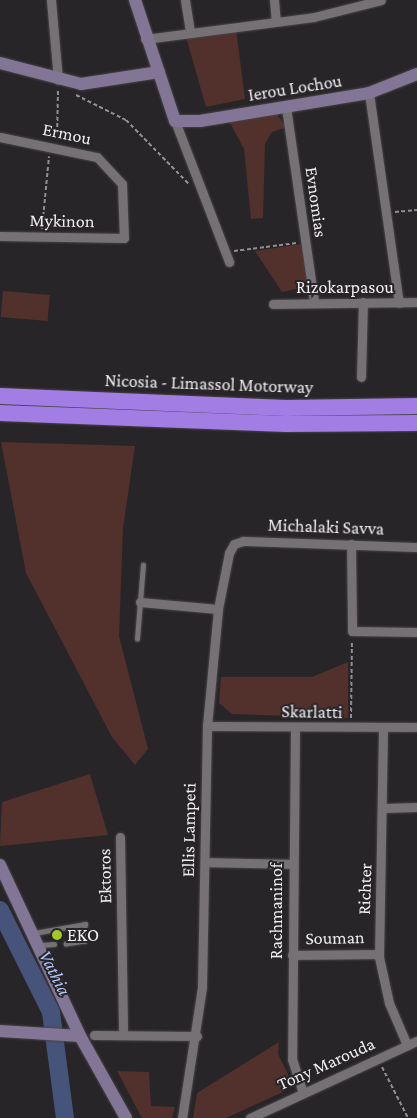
<!DOCTYPE html>
<html>
<head>
<meta charset="utf-8">
<style>
	body { margin:0 }
	#map { position:relative; width:417px; height:1118px; overflow:hidden; background:#282528; font-family:"Crimson Pro",serif }
	div>[style] { position:absolute }
	.green>* { inset:0; background:#52302b; transform-origin:0 0 }
	.river>* { height:18px; margin:-9px; padding:0 9px; transform-origin:9px; border-radius:9px; background:#46547b }
	.path>* { height:2px; margin-top:-1px; transform-origin:0; background:repeating-linear-gradient(90deg,#918f91 0 4px,transparent 0 6.5px) }
	.roads { filter:drop-shadow(0 0 1px #474447) drop-shadow(0 0 1px #474447) }
	.lane>* { height:4.5px; margin:-2.25px; padding:0 2.25px; transform-origin:2.25px; border-radius:2.25px; background:#767175 }
	.street>* { height:9px; margin:-4.5px; padding:0 4.5px; transform-origin:4.5px; border-radius:4.5px; background:#767175 }
	.secondary>* { height:12px; margin:-6px; padding:0 6px; transform-origin:6px; border-radius:6px; background:#837596 }
	.highway>* { height:16px; margin:-8px; padding:0 8px; transform-origin:8px; border-radius:8px; background:#a17de4 }
	.dots>* { width:14px; height:14px; translate:-50% -50%; box-sizing:border-box; border:2px solid #282528; border-radius:50% }
	span { translate:-50% -50%; white-space:nowrap; text-align:center; line-height:1.15; -webkit-text-stroke:4px #282528; paint-order:stroke }
	.street-label { font-size:18px; color:#f0eef0 }
	.poi-label { font-size:18px; color:#f0eef0 }
	.left { translate:0 -50%; text-align:left }
	.water-label { font-size:19px; color:#b0c5f9; font-style:italic }
</style>
</head>
<body>
<div id="map">
	<div class="green">
		<i style="clip-path:polygon(236px 29px,245px 99px,206px 107px,186px 37px)"></i>
		<i style="clip-path:polygon(276px 114px,287px 127px,272px 132px,265px 144px,263px 218px,251px 219px,244px 149px,229px 121px)"></i>
		<i style="clip-path:polygon(302px 244px,308px 282px,305px 287px,282px 292px,255px 251px)"></i>
		<i style="left:3px;top:291px;width:47px;height:26px;rotate:5deg"></i>
		<i style="clip-path:polygon(1px 442px,135px 446px,123px 528px,119px 636px,148px 749px,135px 765px,112px 737px,26px 573px)"></i>
		<i style="clip-path:polygon(348px 662px,348px 718px,232px 714px,219px 703px,221px 677px,312px 677px)"></i>
		<i style="clip-path:polygon(90px 774px,108px 835px,0 846px,2px 802px)"></i>
		<i style="clip-path:polygon(279px 1042px,278px 1054px,288px 1074px,285px 1091px,226px 1118px,193px 1118px,197px 1093px)"></i>
		<i style="clip-path:polygon(117px 1071px,149px 1072px,151px 1106px,175px 1107px,172px 1118px,142px 1118px)"></i>
	</div>
	<div class="river">
		<i style="left:0;top:910px;width:114px;rotate:63.4deg"></i>
		<i style="left:51px;top:1012px;width:107px;rotate:82.5deg"></i>
	</div>
	<div class="path">
		<i style="left:76px;top:95px;width:56px;rotate:26.6deg"></i>
		<i style="left:126px;top:120px;width:90px;rotate:45.5deg"></i>
		<i style="left:57px;top:140px;width:50px;rotate:-88.9deg"></i>
		<i style="left:395px;top:212px;width:22px;rotate:-5deg"></i>
		<i style="left:42px;top:229px;width:73px;rotate:-84.5deg"></i>
		<i style="left:234px;top:251px;width:63px;rotate:-7.4deg"></i>
		<i style="left:351px;top:718px;width:77px;rotate:-89.3deg"></i>
		<i style="left:382px;top:1067px;width:57px;rotate:63deg"></i>
	</div>
	<div class="roads">
		<div class="lane">
			<i style="left:137px;top:639px;width:74px;rotate:-85.4deg"></i>
			<i style="left:34px;top:933px;width:52px;rotate:-10deg"></i>
			<i style="left:85px;top:924px;width:17px;rotate:90deg"></i>
			<i style="left:85px;top:941px;width:19px;rotate:171deg"></i>
			<i style="left:41px;top:945px;width:13px;rotate:-4deg"></i>
		</div>
		<div class="street">
			<i style="left:51px;top:0;width:80px;rotate:85deg"></i>
			<i style="left:185px;top:0;width:32px;rotate:81deg"></i>
			<i style="left:274px;top:0;width:21px;rotate:85deg"></i>
			<i style="left:145px;top:39px;width:170px;rotate:-7.4deg"></i>
			<i style="left:314px;top:17px;width:69px;rotate:-14.2deg"></i>
			<i style="left:369px;top:93px;width:212px;rotate:81.9deg"></i>
			<i style="left:286px;top:107px;width:197px;rotate:81.8deg"></i>
			<i style="left:175px;top:121px;width:151px;rotate:69deg"></i>
			<i style="left:0;top:137px;width:99px;rotate:11.7deg"></i>
			<i style="left:97px;top:157px;width:37px;rotate:47deg"></i>
			<i style="left:122px;top:184px;width:54px;rotate:87.9deg"></i>
			<i style="left:124px;top:238px;width:124px;rotate:-179.1deg"></i>
			<i style="left:273px;top:304px;width:144px;rotate:-0.8deg"></i>
			<i style="left:361px;top:377px;width:75px;rotate:-88.5deg"></i>
			<i style="left:351px;top:544px;width:87px;rotate:89.3deg"></i>
			<i style="left:352px;top:631px;width:65px;rotate:0.9deg"></i>
			<i style="left:140px;top:602px;width:78px;rotate:5.1deg"></i>
			<i style="left:207px;top:726px;width:210px;rotate:0.3deg"></i>
			<i style="left:295px;top:728px;width:331px;rotate:90.5deg"></i>
			<i style="left:292px;top:1059px;width:35px;rotate:72deg"></i>
			<i style="left:383px;top:729px;width:228px;rotate:91deg"></i>
			<i style="left:379px;top:957px;width:47px;rotate:77.7deg"></i>
			<i style="left:389px;top:1003px;width:46px;rotate:66.8deg"></i>
			<i style="left:385px;top:808px;width:32px;rotate:-2deg"></i>
			<i style="left:120px;top:837px;width:198px;rotate:89.1deg"></i>
			<i style="left:205px;top:862px;width:87px;rotate:1.3deg"></i>
			<i style="left:292px;top:955px;width:87px;rotate:-0.7deg"></i>
			<i style="left:94px;top:1035px;width:103px;rotate:0.6deg"></i>
			<i style="left:182px;top:1118px;width:133px;rotate:-81.3deg"></i>
			<i style="left:202px;top:987px;width:261px;rotate:-88.9deg"></i>
			<i style="left:207px;top:726px;width:118px;rotate:-84.6deg"></i>
			<i style="left:218px;top:609px;width:57px;rotate:-78.9deg"></i>
			<i style="left:229px;top:553px;width:10px;rotate:-61deg"></i>
			<i style="left:234px;top:544px;width:9px;rotate:-18deg"></i>
			<i style="left:243px;top:541px;width:174px;rotate:2deg"></i>
			<i style="left:250px;top:1118px;width:184px;rotate:-24.8deg"></i>
		</div>
		<div class="secondary">
			<i style="left:135px;top:0;width:127px;rotate:71.7deg"></i>
			<i style="left:175px;top:121px;width:25px"></i>
			<i style="left:200px;top:121px;width:171px;rotate:-9.4deg"></i>
			<i style="left:369px;top:93px;width:52px;rotate:-21.6deg"></i>
			<i style="left:0;top:63px;width:84px;rotate:14.5deg"></i>
			<i style="left:81px;top:84px;width:79px;rotate:-8.7deg"></i>
			<i style="left:0;top:865px;width:189px;rotate:64.9deg"></i>
			<i style="left:80px;top:1036px;width:94px;rotate:60.7deg"></i>
			<i style="left:0;top:1031px;width:80px;rotate:3.6deg"></i>
		</div>
		<div class="highway">
			<i style="left:0;top:396px;width:286px;rotate:2.4deg"></i>
			<i style="left:286px;top:408px;width:131px;rotate:-0.9deg"></i>
			<i style="left:0;top:413px;width:286px;rotate:2.2deg"></i>
			<i style="left:286px;top:424px;width:131px;rotate:-0.4deg"></i>
		</div>
	</div>
	<div class="dots">
		<i style="left:57px;top:935px;background:#a4c825"></i>
	</div>
	<div class="street-label">
		<span style="left:295px;top:88px;rotate:-9deg">Ierou Lochou</span>
		<span style="left:67px;top:134px;rotate:12deg">Ermou</span>
		<span style="left:316px;top:202px;rotate:82deg">Evnomias</span>
		<span style="left:62px;top:221px;rotate:1deg">Mykinon</span>
		<span style="left:345px;top:287px">Rizokarpasou</span>
		<span style="left:209px;top:384px;rotate:2deg">Nicosia - Limassol Motorway</span>
		<span style="left:326px;top:527px;rotate:2deg">Michalaki Savva</span>
		<span style="left:312px;top:712px;rotate:1deg">Skarlatti</span>
		<span style="left:189px;top:830px;rotate:-89deg">Ellis Lampeti</span>
		<span style="left:105px;top:876px;rotate:-91deg">Ektoros</span>
		<span style="left:365px;top:889px;rotate:-88deg">Richter</span>
		<span style="left:276px;top:911px;rotate:-90deg">Rachmaninof</span>
		<span style="left:335px;top:938px;rotate:-1deg">Souman</span>
		<span style="left:326px;top:1064px;rotate:-24deg">Tony Marouda</span>
	</div>
	<div class="poi-label">
		<span class="left" style="left:67px;top:935px">EKO</span>
	</div>
	<div class="water-label">
		<span style="left:55px;top:973px;rotate:63deg">Vathia</span>
	</div>
</div>
</body>
</html>
